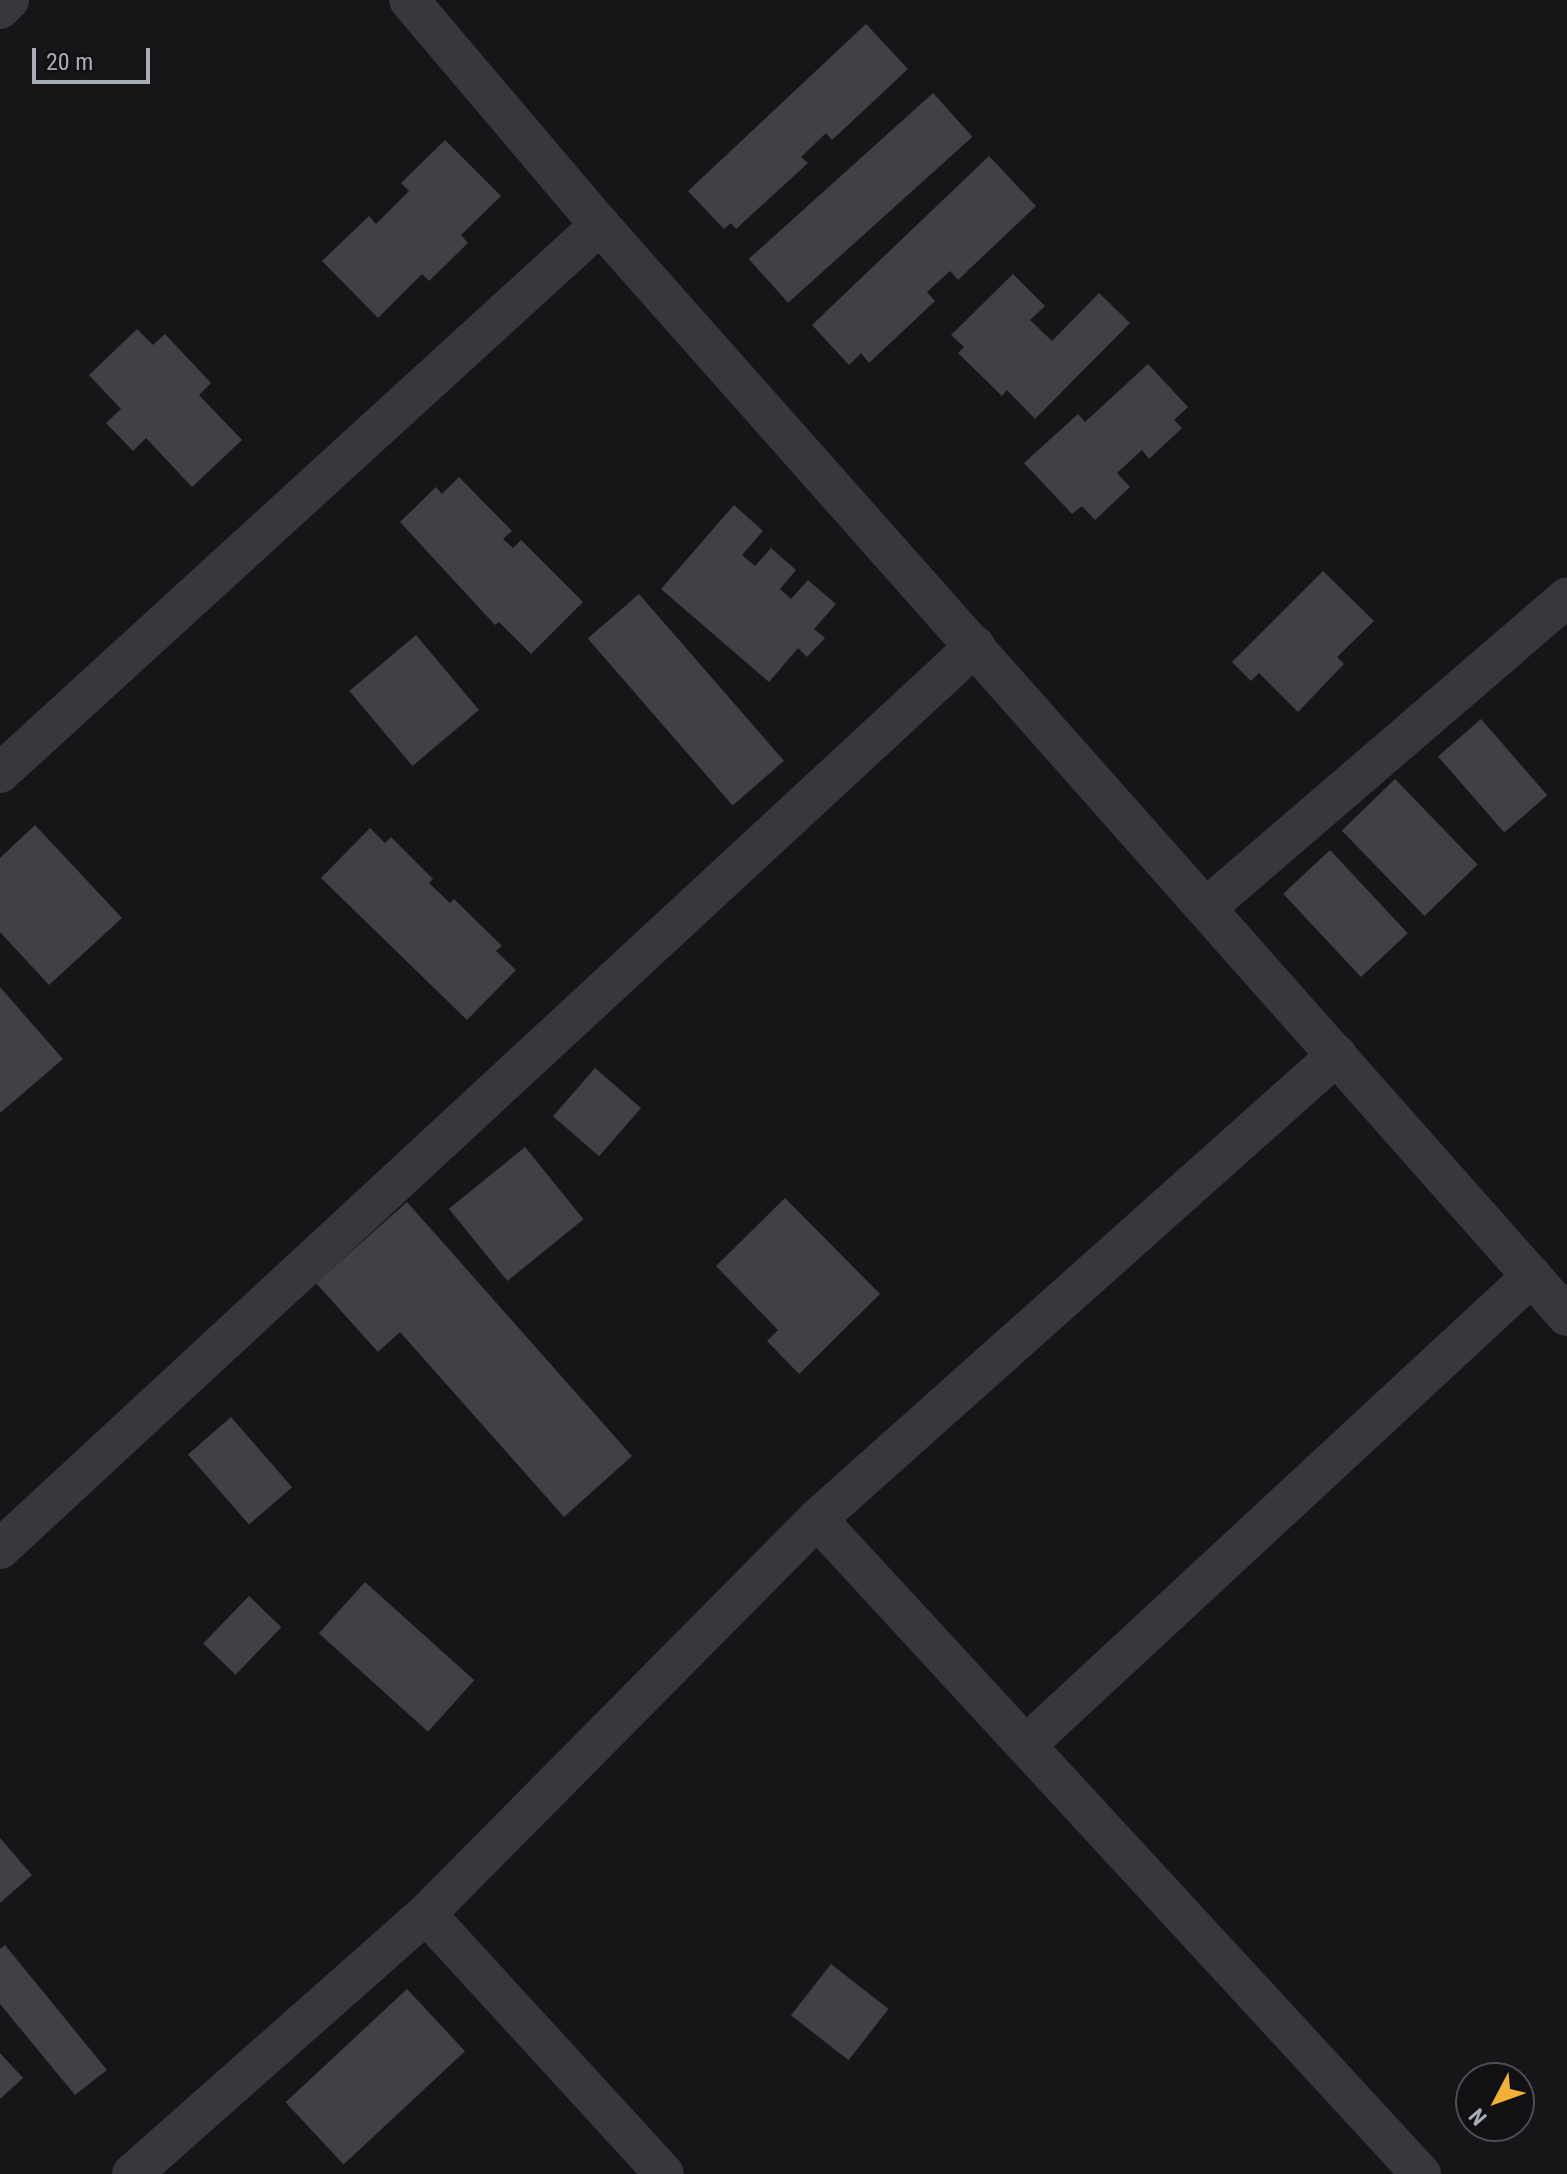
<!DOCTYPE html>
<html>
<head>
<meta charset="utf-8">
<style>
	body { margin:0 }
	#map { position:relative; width:1567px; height:2174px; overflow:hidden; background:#161618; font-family:"Roboto Condensed",sans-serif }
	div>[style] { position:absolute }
	.building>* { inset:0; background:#404145; transform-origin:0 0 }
	.street>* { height:40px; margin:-20px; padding:0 20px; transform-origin:20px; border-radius:20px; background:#37383d }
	span { translate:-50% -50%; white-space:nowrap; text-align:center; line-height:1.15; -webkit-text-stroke:7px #111113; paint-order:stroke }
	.north { position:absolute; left:1455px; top:2062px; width:80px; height:80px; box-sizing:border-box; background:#111113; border:2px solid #4d4f55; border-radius:50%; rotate:229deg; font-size:22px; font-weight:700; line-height:32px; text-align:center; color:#a8adb8 }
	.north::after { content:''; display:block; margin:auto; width:28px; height:36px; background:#f2b134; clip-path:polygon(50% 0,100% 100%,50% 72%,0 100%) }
	.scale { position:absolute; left:32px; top:48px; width:118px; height:36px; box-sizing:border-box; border:4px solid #a8adb8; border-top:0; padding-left:10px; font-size:24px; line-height:28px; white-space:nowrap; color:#a8adb8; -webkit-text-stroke:6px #111113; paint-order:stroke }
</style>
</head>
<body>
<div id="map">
	<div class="building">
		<i style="clip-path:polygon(866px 24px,908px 69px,832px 140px,826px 133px,801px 157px,808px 163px,736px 229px,731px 223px,724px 229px,688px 191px)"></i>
		<i style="left:933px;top:93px;width:59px;height:248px;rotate:48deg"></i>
		<i style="clip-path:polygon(445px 140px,501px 196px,461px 235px,468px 243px,429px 281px,422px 274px,378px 318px,322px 261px,369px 216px,376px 224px,409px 191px,401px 183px)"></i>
		<i style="clip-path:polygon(989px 156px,1036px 206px,958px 280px,950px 271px,927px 292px,935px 301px,869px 363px,861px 353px,849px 365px,812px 325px)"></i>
		<i style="clip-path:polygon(1013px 274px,1045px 306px,1030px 320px,1052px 341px,1099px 293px,1130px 323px,1035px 419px,1007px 390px,1002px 396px,958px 353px,964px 347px,951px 335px)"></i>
		<i style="clip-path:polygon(137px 329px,153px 345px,165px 334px,211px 383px,199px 395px,242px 440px,192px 487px,146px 438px,133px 451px,106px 423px,121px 409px,89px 375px)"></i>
		<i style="clip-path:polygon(1148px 364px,1188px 407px,1174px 420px,1182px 428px,1149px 459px,1142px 450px,1117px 473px,1130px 487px,1095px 520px,1082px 506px,1072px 514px,1024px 463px,1078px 414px,1085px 422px)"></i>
		<i style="clip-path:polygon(459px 477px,512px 531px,503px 539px,513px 548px,521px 540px,583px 602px,531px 654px,499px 622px,495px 625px,400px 522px,436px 487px,442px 494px)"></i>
		<i style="clip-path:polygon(734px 505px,763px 531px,742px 555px,755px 566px,771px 548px,796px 570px,780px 589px,791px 599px,808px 580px,836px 604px,814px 629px,825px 638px,807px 657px,798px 648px,769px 682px,661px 589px)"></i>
		<i style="clip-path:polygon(1323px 571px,1374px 621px,1337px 657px,1344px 664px,1298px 712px,1259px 673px,1251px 681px,1232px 662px)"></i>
		<i style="left:639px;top:594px;width:221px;height:68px;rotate:49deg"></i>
		<i style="left:416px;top:635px;width:98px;height:87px;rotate:50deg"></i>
		<i style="left:1481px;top:719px;width:101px;height:57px;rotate:49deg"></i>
		<i style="left:1395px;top:779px;width:119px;height:74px;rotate:46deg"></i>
		<i style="clip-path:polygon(35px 825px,122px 918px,49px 985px,0 932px,0 858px)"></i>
		<i style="clip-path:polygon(370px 828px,385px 843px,391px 837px,433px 879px,429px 883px,450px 903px,454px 899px,502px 946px,496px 951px,516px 970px,467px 1020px,321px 878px)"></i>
		<i style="left:1330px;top:850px;width:114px;height:64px;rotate:47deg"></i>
		<i style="clip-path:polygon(0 987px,63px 1059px,0 1113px)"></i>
		<i style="left:595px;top:1068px;width:61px;height:64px;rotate:41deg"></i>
		<i style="left:525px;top:1147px;width:93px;height:98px;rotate:51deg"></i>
		<i style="clip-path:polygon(785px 1198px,880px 1294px,799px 1374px,767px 1341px,778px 1330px,716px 1266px)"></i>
		<i style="clip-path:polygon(407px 1202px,632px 1456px,564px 1517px,400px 1332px,378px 1352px,316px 1283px)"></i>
		<i style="left:231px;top:1417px;width:93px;height:57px;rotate:49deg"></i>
		<i style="left:365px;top:1582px;width:147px;height:69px;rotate:42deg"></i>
		<i style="left:249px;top:1596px;width:45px;height:66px;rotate:44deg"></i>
		<i style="clip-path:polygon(0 1838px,32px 1875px,0 1903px)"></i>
		<i style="clip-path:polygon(5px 1945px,107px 2070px,75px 2095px,0 2004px,0 1949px)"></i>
		<i style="left:831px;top:1964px;width:73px;height:65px;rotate:38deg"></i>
		<i style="left:407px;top:1989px;width:85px;height:166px;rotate:47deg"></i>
		<i style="clip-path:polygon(0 2053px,23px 2078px,0 2099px)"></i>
	</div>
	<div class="street">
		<i style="left:409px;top:0;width:295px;rotate:49.7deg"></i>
		<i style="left:600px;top:225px;width:1458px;rotate:48.45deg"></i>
		<i style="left:0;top:9px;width:13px;rotate:-45deg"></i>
		<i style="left:0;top:773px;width:813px;rotate:-42.41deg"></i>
		<i style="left:1206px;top:908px;width:476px;rotate:-40.7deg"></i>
		<i style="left:817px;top:1519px;width:891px;rotate:47.32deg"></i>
		<i style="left:0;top:1549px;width:1329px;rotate:-42.8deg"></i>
		<i style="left:1026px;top:1745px;width:690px;rotate:-42.83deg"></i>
		<i style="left:426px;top:1914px;width:352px;rotate:47.5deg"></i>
		<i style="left:132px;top:2174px;width:392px;rotate:-41.5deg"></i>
		<i style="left:426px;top:1914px;width:556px;rotate:-45.29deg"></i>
		<i style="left:817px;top:1519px;width:697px;rotate:-41.74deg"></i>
	</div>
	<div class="north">N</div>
	<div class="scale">20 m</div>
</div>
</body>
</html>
